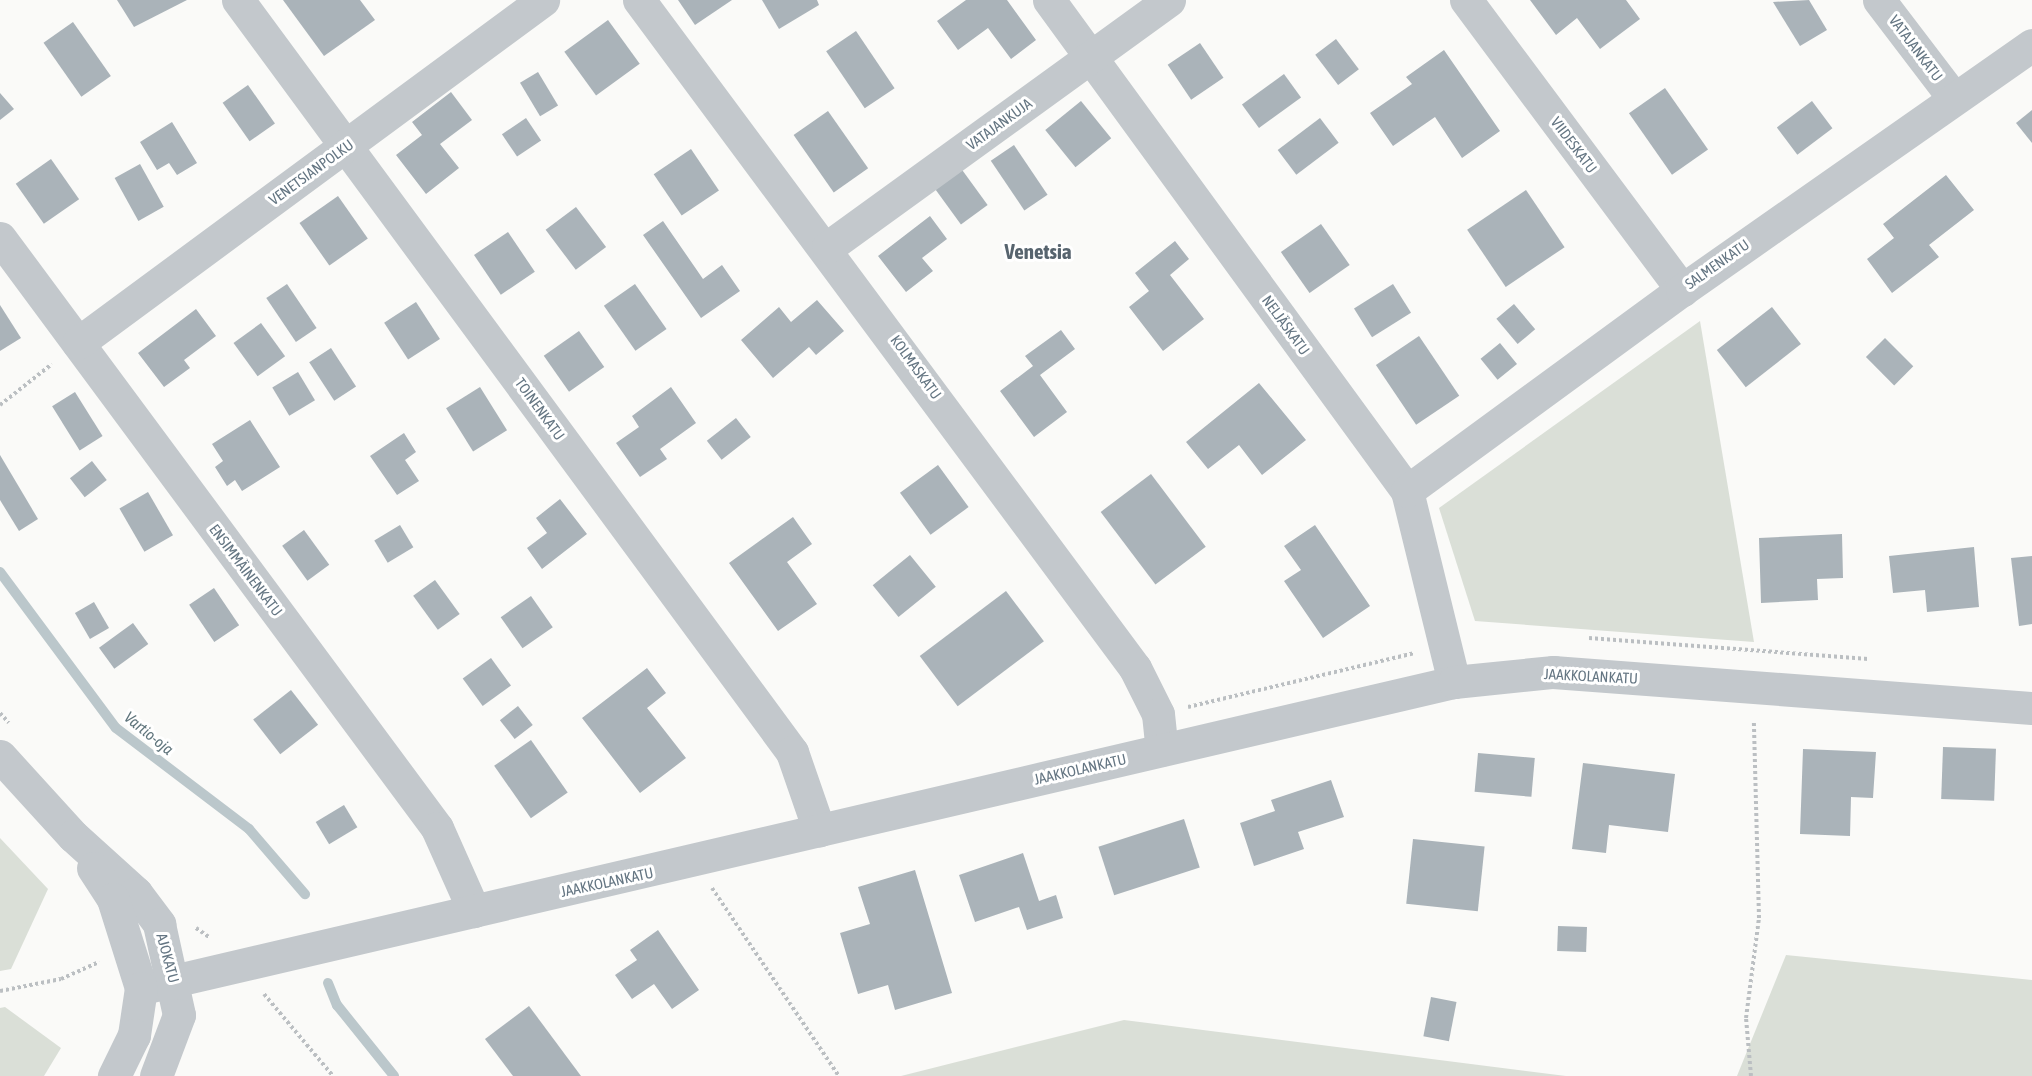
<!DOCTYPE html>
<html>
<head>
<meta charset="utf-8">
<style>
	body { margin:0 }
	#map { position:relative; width:2032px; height:1076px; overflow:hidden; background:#fafaf8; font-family:"Asap Condensed",sans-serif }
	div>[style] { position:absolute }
	.green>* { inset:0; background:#dadfd7 }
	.stream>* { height:10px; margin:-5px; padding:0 5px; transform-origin:5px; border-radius:5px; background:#bbc7cb }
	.building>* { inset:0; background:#aab3b9; transform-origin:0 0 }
	.path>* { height:4px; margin-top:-2px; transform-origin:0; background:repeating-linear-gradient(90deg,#bbbfc2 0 3px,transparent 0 6px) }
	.minor>* { height:33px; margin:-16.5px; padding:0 16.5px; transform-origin:16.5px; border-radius:16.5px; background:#c3c8cc }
	.tertiary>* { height:33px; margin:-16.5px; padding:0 16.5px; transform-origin:16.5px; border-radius:16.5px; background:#c3c8cc }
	span { translate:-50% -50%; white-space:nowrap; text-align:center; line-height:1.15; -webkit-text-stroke:6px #fff; paint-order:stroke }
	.street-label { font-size:15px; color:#657683 }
	.water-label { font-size:16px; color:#60757c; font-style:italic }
	.district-label { font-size:21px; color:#57646e; font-weight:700 }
</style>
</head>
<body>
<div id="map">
	<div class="green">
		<i style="clip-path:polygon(1700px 321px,1754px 642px,1475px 621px,1439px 508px)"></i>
		<i style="clip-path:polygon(0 838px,48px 889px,11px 969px,0 971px)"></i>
		<i style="clip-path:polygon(1786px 955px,2032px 980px,2032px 1076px,1737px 1076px)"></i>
		<i style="clip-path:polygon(5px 1007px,61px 1048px,44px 1076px,0 1076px,0 1008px)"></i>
		<i style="clip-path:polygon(1124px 1020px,1566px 1076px,901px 1076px)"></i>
	</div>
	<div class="stream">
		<i style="left:0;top:572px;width:194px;rotate:53.4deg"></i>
		<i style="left:116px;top:728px;width:167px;rotate:37.2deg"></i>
		<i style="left:249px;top:829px;width:86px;rotate:49.3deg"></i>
		<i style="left:328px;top:983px;width:24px;rotate:68deg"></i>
		<i style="left:337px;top:1005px;width:91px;rotate:51.2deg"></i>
	</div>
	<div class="building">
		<i style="clip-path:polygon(117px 0,187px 0,134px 27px)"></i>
		<i style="clip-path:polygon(283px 0,360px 0,375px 20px,324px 56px)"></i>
		<i style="clip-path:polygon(678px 0,732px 0,695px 25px)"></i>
		<i style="clip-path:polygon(762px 0,817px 0,819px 5px,779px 29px)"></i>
		<i style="clip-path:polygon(966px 0,1007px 0,1036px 40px,1011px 59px,988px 28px,958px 50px,937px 21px)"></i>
		<i style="clip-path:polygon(1530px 0,1626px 0,1640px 19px,1600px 49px,1577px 18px,1556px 35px)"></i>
		<i style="clip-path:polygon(1809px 0,1827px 30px,1800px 46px,1773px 2px)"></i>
		<i style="left:608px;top:20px;width:54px;height:54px;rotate:54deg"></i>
		<i style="left:73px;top:22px;width:66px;height:36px;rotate:55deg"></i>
		<i style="left:856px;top:31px;width:69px;height:36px;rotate:56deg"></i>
		<i style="left:1336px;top:39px;width:38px;height:26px;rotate:53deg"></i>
		<i style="left:1200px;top:43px;width:42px;height:39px;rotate:56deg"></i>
		<i style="clip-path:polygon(1444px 50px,1500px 131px,1462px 158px,1435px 117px,1393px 146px,1370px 113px,1412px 84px,1406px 77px)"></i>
		<i style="left:538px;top:72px;width:39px;height:21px;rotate:59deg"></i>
		<i style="left:1284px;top:74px;width:29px;height:52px;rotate:54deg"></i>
		<i style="left:248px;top:85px;width:47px;height:31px;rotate:55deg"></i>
		<i style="left:1665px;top:88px;width:75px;height:44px;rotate:55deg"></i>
		<i style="clip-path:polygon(451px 92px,472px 120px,440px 144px,459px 168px,426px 194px,396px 155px,422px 135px,412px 122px)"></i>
		<i style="clip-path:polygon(0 93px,14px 109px,0 120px)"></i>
		<i style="left:1081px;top:101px;width:48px;height:46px;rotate:51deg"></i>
		<i style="left:1812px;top:101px;width:34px;height:44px;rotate:53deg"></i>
		<i style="clip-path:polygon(2032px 110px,2032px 143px,2016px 123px)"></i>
		<i style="left:828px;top:111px;width:70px;height:42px;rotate:55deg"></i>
		<i style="left:526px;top:118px;width:27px;height:29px;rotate:56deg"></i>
		<i style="left:1320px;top:118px;width:31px;height:53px;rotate:53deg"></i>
		<i style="clip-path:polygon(172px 122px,197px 163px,177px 175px,169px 163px,157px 170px,140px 142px)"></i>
		<i style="left:1014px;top:145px;width:60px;height:28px;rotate:56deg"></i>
		<i style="left:691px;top:149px;width:50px;height:45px;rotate:56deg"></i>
		<i style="left:51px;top:159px;width:49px;height:43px;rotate:55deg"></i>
		<i style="left:140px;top:164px;width:49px;height:29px;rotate:61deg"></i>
		<i style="left:960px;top:167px;width:47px;height:33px;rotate:54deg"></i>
		<i style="clip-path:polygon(1946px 175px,1974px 210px,1929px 245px,1939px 257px,1892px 293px,1867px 259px,1894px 238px,1883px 224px)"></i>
		<i style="left:1526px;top:190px;width:69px;height:71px;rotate:56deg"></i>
		<i style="left:338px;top:196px;width:52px;height:47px;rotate:55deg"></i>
		<i style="left:576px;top:207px;width:50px;height:38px;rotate:53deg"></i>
		<i style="clip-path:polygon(930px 216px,947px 239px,922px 258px,933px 271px,906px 292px,878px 256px)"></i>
		<i style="clip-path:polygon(663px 221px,703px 279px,722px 265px,740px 291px,701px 318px,643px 235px)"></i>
		<i style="left:1321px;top:224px;width:50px;height:49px;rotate:55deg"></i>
		<i style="left:508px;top:232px;width:48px;height:41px;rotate:56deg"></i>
		<i style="clip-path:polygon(1175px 241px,1189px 259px,1170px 275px,1204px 319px,1163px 351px,1129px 307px,1149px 291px,1135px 273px)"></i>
		<i style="left:287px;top:284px;width:53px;height:25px;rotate:56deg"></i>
		<i style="left:635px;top:284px;width:55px;height:38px;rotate:55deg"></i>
		<i style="left:1393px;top:284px;width:34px;height:46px;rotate:58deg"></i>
		<i style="clip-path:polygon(817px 300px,844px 331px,816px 355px,809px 347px,773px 378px,741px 340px,779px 307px,791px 322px)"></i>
		<i style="left:416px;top:302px;width:44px;height:38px;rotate:57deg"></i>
		<i style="left:1514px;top:304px;width:33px;height:23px;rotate:50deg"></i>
		<i style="clip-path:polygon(0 305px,21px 338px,0 351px)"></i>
		<i style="left:1772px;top:307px;width:47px;height:70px;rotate:52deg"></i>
		<i style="clip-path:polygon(196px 309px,216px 336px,184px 360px,190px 368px,164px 387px,138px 353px)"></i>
		<i style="left:261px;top:323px;width:41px;height:34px;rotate:54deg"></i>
		<i style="clip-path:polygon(1061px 330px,1075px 349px,1040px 375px,1067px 412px,1034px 437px,1000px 391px,1033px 366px,1025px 356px)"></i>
		<i style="left:579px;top:331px;width:44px;height:43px;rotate:55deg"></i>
		<i style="left:1419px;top:336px;width:72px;height:52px;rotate:56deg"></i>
		<i style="left:1885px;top:338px;width:40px;height:27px;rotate:45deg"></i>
		<i style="left:1500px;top:343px;width:27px;height:25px;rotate:51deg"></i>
		<i style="left:331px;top:348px;width:46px;height:26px;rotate:57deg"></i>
		<i style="left:298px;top:372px;width:33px;height:30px;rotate:59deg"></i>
		<i style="clip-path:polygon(1259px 383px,1306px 440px,1262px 475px,1239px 445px,1208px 469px,1186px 442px)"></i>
		<i style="left:480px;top:387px;width:51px;height:40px;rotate:58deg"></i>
		<i style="clip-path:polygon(671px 387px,696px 423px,660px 449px,667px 459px,640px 477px,616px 443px,639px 427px,632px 416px)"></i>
		<i style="left:75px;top:392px;width:52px;height:27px;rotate:58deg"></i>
		<i style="left:736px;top:418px;width:24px;height:37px;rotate:52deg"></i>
		<i style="clip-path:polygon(250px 420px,280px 467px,242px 491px,235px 480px,227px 486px,215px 467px,223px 461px,212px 444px)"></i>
		<i style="clip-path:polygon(404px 433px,416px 452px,405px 460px,419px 481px,397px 495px,370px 456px)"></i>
		<i style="clip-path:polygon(0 455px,38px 519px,19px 531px,0 500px)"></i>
		<i style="left:92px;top:461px;width:24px;height:28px;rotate:52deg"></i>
		<i style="left:938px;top:465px;width:52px;height:47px;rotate:54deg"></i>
		<i style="left:1151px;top:474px;width:91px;height:63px;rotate:53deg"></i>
		<i style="left:148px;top:492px;width:50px;height:33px;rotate:60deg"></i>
		<i style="clip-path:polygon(560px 499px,587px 534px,542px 569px,527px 548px,547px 533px,536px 518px)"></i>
		<i style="clip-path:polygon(793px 517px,812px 544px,787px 562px,817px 604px,778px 631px,729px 563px)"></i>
		<i style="left:400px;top:525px;width:26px;height:30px;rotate:59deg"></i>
		<i style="clip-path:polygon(1315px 525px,1370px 606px,1323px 638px,1284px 581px,1301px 570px,1284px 546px)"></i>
		<i style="left:304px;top:530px;width:43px;height:27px;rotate:54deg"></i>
		<i style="clip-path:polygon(1842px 534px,1843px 578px,1817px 579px,1818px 600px,1761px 603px,1759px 538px)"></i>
		<i style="clip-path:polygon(1974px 547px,1979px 607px,1927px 612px,1925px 590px,1893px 593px,1889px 556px)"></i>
		<i style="left:910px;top:555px;width:41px;height:48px;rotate:51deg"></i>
		<i style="clip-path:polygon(2032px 556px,2032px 624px,2019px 626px,2011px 558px)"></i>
		<i style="left:435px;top:580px;width:42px;height:27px;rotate:54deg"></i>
		<i style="left:214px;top:588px;width:45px;height:30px;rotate:56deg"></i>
		<i style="left:1006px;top:591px;width:63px;height:108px;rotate:53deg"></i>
		<i style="left:531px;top:596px;width:38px;height:37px;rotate:55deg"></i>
		<i style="left:94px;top:602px;width:30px;height:22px;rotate:60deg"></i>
		<i style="left:133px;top:623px;width:26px;height:42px;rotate:54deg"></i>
		<i style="left:491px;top:658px;width:34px;height:35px;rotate:54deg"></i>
		<i style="clip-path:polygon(647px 668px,666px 693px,647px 708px,686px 758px,640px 793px,582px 718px)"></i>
		<i style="left:291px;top:690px;width:44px;height:48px;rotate:52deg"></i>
		<i style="left:518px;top:706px;width:24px;height:23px;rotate:52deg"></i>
		<i style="left:531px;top:740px;width:64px;height:45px;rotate:55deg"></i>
		<i style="left:1943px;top:747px;width:53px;height:52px;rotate:2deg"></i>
		<i style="clip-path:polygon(1803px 749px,1876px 752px,1873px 798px,1851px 797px,1850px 836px,1800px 834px)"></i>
		<i style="left:1478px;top:753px;width:57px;height:39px;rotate:5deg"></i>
		<i style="clip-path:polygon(1583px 763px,1675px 774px,1668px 832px,1609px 825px,1606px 853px,1572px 849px)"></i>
		<i style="clip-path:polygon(1331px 780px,1344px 817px,1298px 832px,1304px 849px,1254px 866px,1240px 823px,1275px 811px,1271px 800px)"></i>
		<i style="left:344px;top:805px;width:26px;height:33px;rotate:59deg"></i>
		<i style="left:1184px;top:819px;width:51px;height:90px;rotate:72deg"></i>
		<i style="left:1413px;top:839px;width:72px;height:65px;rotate:6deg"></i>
		<i style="clip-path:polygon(1023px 853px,1039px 901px,1056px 895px,1063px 918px,1027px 930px,1019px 907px,975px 922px,959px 875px)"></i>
		<i style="clip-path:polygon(915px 870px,952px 993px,895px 1010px,888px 985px,858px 994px,840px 933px,870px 924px,858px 887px)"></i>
		<i style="left:1558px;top:926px;width:29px;height:25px;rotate:2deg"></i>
		<i style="clip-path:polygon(658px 930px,699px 990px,672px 1009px,654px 984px,632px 999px,615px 975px,637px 960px,630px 950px)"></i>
		<i style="left:1431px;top:997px;width:26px;height:40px;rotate:11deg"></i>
		<i style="clip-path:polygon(529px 1006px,581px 1076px,513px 1076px,485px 1039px)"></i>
	</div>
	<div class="path">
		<i style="left:0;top:405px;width:66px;rotate:-38.3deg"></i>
		<i style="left:1589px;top:638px;width:280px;rotate:4.3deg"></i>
		<i style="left:1188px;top:707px;width:232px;rotate:-13.4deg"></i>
		<i style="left:0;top:713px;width:13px;rotate:48deg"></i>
		<i style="left:712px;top:888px;width:227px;rotate:56deg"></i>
		<i style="left:196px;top:928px;width:16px;rotate:35deg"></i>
		<i style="left:0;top:991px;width:62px;rotate:-11.1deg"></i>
		<i style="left:61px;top:979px;width:42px;rotate:-24.1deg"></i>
		<i style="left:264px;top:994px;width:107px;rotate:49.9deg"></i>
		<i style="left:1751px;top:1076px;width:58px;rotate:-94.9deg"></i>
		<i style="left:1746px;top:1018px;width:101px;rotate:-82.6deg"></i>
		<i style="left:1759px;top:918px;width:197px;rotate:-91.5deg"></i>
	</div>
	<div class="minor">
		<i style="left:238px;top:0;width:934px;rotate:53.62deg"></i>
		<i style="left:792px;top:752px;width:83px;rotate:70.9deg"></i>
		<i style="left:639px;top:0;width:832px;rotate:53.41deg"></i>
		<i style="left:1135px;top:668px;width:51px;rotate:63.4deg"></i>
		<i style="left:1158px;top:714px;width:36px;rotate:84deg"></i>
		<i style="left:1049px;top:0;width:608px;rotate:53.9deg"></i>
		<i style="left:1407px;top:491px;width:197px;rotate:76.2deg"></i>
		<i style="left:1466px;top:0;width:362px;rotate:53.3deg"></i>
		<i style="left:1879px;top:0;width:122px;rotate:52.7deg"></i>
		<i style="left:0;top:238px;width:734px;rotate:53.47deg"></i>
		<i style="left:437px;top:828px;width:91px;rotate:66deg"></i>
		<i style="left:828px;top:247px;width:421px;rotate:-35.9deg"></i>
		<i style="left:78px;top:343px;width:578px;rotate:-36.41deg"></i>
		<i style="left:1407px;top:491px;width:341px;rotate:-36.2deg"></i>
		<i style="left:1682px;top:290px;width:427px;rotate:-35deg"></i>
		<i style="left:143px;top:988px;width:1346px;rotate:-13.14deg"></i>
		<i style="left:1454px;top:682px;width:100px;rotate:-5.8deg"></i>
		<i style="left:1553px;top:672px;width:480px;rotate:4.3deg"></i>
	</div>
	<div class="tertiary">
		<i style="left:0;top:756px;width:108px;rotate:47.6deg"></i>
		<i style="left:73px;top:836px;width:85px;rotate:42.1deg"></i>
		<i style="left:136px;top:893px;width:39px;rotate:53deg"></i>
		<i style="left:159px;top:924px;width:93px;rotate:77.6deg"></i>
		<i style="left:179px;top:1015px;width:65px;rotate:110.7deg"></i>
		<i style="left:93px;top:868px;width:37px;rotate:57deg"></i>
		<i style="left:113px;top:899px;width:93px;rotate:72.5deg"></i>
		<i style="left:141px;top:988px;width:48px;rotate:98.5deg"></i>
		<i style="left:134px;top:1035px;width:46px;rotate:116deg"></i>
	</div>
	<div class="street-label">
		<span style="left:1916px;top:48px;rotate:53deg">VATAJANKATU</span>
		<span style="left:999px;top:124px;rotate:-36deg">VATAJANKUJA</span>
		<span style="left:1574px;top:145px;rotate:53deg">VIIDESKATU</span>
		<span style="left:311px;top:172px;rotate:-36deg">VENETSIANPOLKU</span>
		<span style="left:1717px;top:264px;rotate:-35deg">SALMENKATU</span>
		<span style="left:1286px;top:325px;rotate:54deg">NELJÄSKATU</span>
		<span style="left:916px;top:367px;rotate:54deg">KOLMASKATU</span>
		<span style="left:540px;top:409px;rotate:54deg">TOINENKATU</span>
		<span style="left:246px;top:570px;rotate:53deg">ENSIMMÄINENKATU</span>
		<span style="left:1591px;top:676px;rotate:3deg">JAAKKOLANKATU</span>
		<span style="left:1080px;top:769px;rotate:-13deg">JAAKKOLANKATU</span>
		<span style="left:607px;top:882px;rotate:-12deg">JAAKKOLANKATU</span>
		<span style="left:168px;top:958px;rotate:75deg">AJOKATU</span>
	</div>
	<div class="water-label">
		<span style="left:149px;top:733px;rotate:39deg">Vartio-oja</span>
	</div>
	<div class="district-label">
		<span style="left:1038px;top:251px">Venetsia</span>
	</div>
</div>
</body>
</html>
